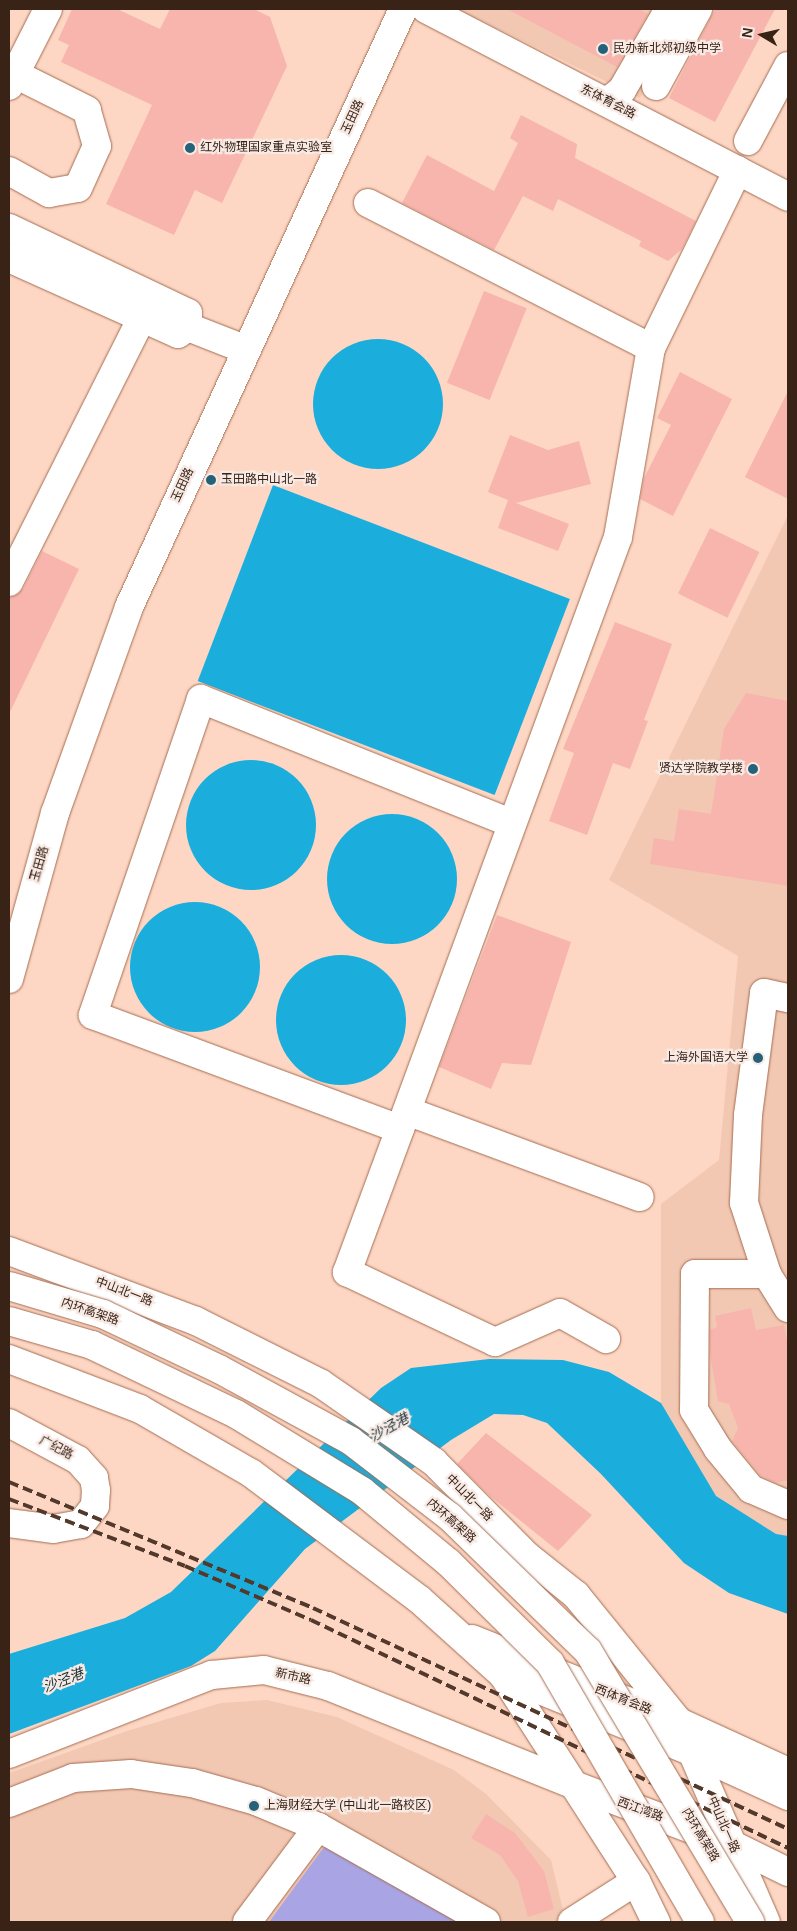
<!DOCTYPE html>
<html>
<head>
<meta charset="utf-8">
<style>
	body { margin:0 }
	#map { position:relative; width:797px; height:1931px; overflow:hidden; background:#fdd7c4; font-family:Helvetica,"Noto Sans SC",sans-serif }
	div>[style] { position:absolute }
	.built>* { inset:0; background:#f2c8b3 }
	.green>* { inset:0; background:#a9a5e4 }
	.water>* { inset:0; background:#1baedd; transform-origin:0 0 }
	.round { border-radius:50% }
	.building>* { inset:0; background:#f7b5ad; transform-origin:0 0 }
	.roads { filter:drop-shadow(0 0 1px #a56c50) drop-shadow(0 0 1px #a56c50) }
	.minor>* { height:28px; margin:-14px; padding:0 14px; transform-origin:14px; border-radius:14px; background:#fff }
	.major>* { height:28px; margin:-14px; padding:0 14px; transform-origin:14px; border-radius:14px; background:#fff }
	.rail>* { height:4px; margin-top:-2px; transform-origin:0; background:repeating-linear-gradient(90deg,#52392c 0 10px,transparent 0 15px) }
	.bridges { filter:drop-shadow(0 0 1px #a56c50) drop-shadow(0 0 1px #a56c50) }
	.highway-bridge>* { height:28px; margin:-14px; padding:0 14px; transform-origin:14px; border-radius:14px; background:#fff }
	.dots>* { width:14px; height:14px; translate:-50% -50%; box-sizing:border-box; border:2px solid #f7eae4; border-radius:50% }
	span { translate:-50% -50%; white-space:nowrap; text-align:center; line-height:1.15; -webkit-text-stroke:4.5px #f7eae4; paint-order:stroke }
	.poi-label { font-size:12px; color:#392216 }
	.left { translate:0 -50%; text-align:left }
	.right { translate:-100% -50%; text-align:right }
	.street-label { font-size:12px; color:#392216 }
	.water-label { font-size:14px; color:#182d36; font-style:italic }
	.frame { position:absolute; inset:0; border:10px solid #392216; pointer-events:none }
	.north { position:absolute; left:737px; top:10px; width:50px; height:50px; -webkit-text-stroke:4px #f7eae4; paint-order:stroke; rotate:279deg; font-size:14px; font-weight:700; line-height:20px; text-align:center; color:#392216 }
	.north::after { content:''; display:block; margin:auto; width:18px; height:22px; background:#392216; clip-path:polygon(50% 0,100% 100%,50% 72%,0 100%) }
</style>
</head>
<body>
<div id="map">
	<div class="built">
		<i style="clip-path:polygon(457px 9px,687px 9px,640px 98px)"></i>
		<i style="clip-path:polygon(788px 515px,788px 1614px,729px 1593px,684px 1563px,601px 1474px,661px 1403px,661px 1204px,719px 1160px,738px 956px,609px 880px)"></i>
		<i style="clip-path:polygon(267px 1700px,337px 1717px,454px 1770px,486px 1794px,551px 1860px,566px 1922px,9px 1922px,9px 1773px,127px 1731px,221px 1703px)"></i>
	</div>
	<div class="green">
		<i style="clip-path:polygon(327px 1843px,465px 1922px,269px 1922px)"></i>
	</div>
	<div class="water">
		<i class="round" style="left:313px;top:339px;width:130px;height:130px"></i>
		<i style="left:273px;top:485px;width:318px;height:210px;rotate:21deg"></i>
		<i class="round" style="left:186px;top:760px;width:130px;height:130px"></i>
		<i class="round" style="left:327px;top:814px;width:130px;height:130px"></i>
		<i class="round" style="left:130px;top:902px;width:130px;height:130px"></i>
		<i class="round" style="left:276px;top:955px;width:130px;height:130px"></i>
		<i style="clip-path:polygon(489px 1359px,563px 1360px,609px 1372px,661px 1403px,716px 1496px,776px 1534px,788px 1536px,788px 1614px,729px 1593px,684px 1563px,601px 1474px,547px 1423px,523px 1415px,494px 1414px,451px 1440px,305px 1549px,215px 1651px,191px 1666px,9px 1734px,9px 1654px,125px 1618px,171px 1592px,381px 1388px,411px 1368px)"></i>
	</div>
	<div class="building">
		<i style="clip-path:polygon(72px 9px,117px 9px,160px 29px,170px 9px,254px 9px,270px 17px,287px 66px,222px 203px,195px 190px,174px 235px,106px 204px,152px 105px,61px 62px,69px 45px,58px 40px)"></i>
		<i style="clip-path:polygon(507px 9px,639px 9px,648px 14px,617px 67px)"></i>
		<i style="clip-path:polygon(715px 9px,775px 9px,715px 122px,669px 98px)"></i>
		<i style="clip-path:polygon(521px 115px,577px 144px,575px 158px,696px 221px,682px 249px,668px 261px,639px 246px,641px 241px,558px 199px,553px 211px,523px 196px,494px 250px,402px 203px,427px 155px,494px 191px,518px 143px,510px 138px)"></i>
		<i style="left:484px;top:291px;width:46px;height:99px;rotate:22deg"></i>
		<i style="clip-path:polygon(680px 372px,732px 399px,673px 516px,640px 499px,644px 478px,671px 425px,657px 418px)"></i>
		<i style="clip-path:polygon(788px 391px,788px 499px,745px 477px)"></i>
		<i style="clip-path:polygon(510px 435px,548px 450px,579px 441px,591px 484px,516px 503px,569px 524px,558px 551px,498px 528px,508px 500px,488px 492px)"></i>
		<i style="left:710px;top:528px;width:55px;height:73px;rotate:26deg"></i>
		<i style="clip-path:polygon(42px 551px,79px 569px,9px 714px,9px 597px,23px 589px)"></i>
		<i style="clip-path:polygon(615px 622px,672px 644px,644px 720px,648px 721px,630px 769px,613px 763px,587px 835px,549px 821px,574px 753px,563px 749px)"></i>
		<i style="clip-path:polygon(746px 693px,788px 701px,788px 886px,650px 864px,654px 838px,674px 841px,679px 809px,711px 814px,724px 729px)"></i>
		<i style="clip-path:polygon(497px 915px,571px 942px,531px 1065px,502px 1063px,491px 1089px,439px 1067px)"></i>
		<i style="clip-path:polygon(751px 1308px,756px 1330px,784px 1325px,788px 1346px,788px 1480px,776px 1483px,761px 1476px,732px 1441px,738px 1428px,729px 1404px,718px 1401px,710px 1353px,710px 1330px,717px 1327px,715px 1316px)"></i>
		<i style="clip-path:polygon(486px 1433px,592px 1515px,558px 1551px,491px 1497px,457px 1464px)"></i>
		<i style="clip-path:polygon(486px 1814px,515px 1833px,544px 1871px,554px 1909px,528px 1917px,518px 1881px,500px 1855px,471px 1838px)"></i>
	</div>
	<div class="roads">
		<div class="minor">
			<i style="left:426px;top:9px;width:408px;rotate:27.4deg"></i>
			<i style="left:9px;top:86px;width:86px;rotate:-63.1deg"></i>
			<i style="left:656px;top:86px;width:88px;rotate:-61.4deg"></i>
			<i style="left:608px;top:101px;width:18px;rotate:-38deg"></i>
			<i style="left:622px;top:90px;width:94px;rotate:-59.9deg"></i>
			<i style="left:748px;top:141px;width:85px;rotate:-61.9deg"></i>
			<i style="left:9px;top:171px;width:46px;rotate:28.8deg"></i>
			<i style="left:49px;top:193px;width:29px;rotate:-10deg"></i>
			<i style="left:78px;top:188px;width:46px;rotate:-65.7deg"></i>
			<i style="left:97px;top:146px;width:37px;rotate:-106deg"></i>
			<i style="left:87px;top:110px;width:80px;rotate:-153.4deg"></i>
			<i style="left:368px;top:203px;width:318px;rotate:27.1deg"></i>
			<i style="left:651px;top:348px;width:198px;rotate:-64deg"></i>
			<i style="left:9px;top:228px;width:198px;rotate:25.4deg"></i>
			<i style="left:188px;top:313px;width:14px;rotate:90deg"></i>
			<i style="left:188px;top:327px;width:12px;rotate:145deg"></i>
			<i style="left:178px;top:334px;width:185px;rotate:-155.8deg"></i>
			<i style="left:188px;top:327px;width:60px;rotate:21.4deg"></i>
			<i style="left:9px;top:582px;width:297px;rotate:-63.3deg"></i>
			<i style="left:511px;top:823px;width:334px;rotate:-158.2deg"></i>
			<i style="left:201px;top:699px;width:334px;rotate:108.9deg"></i>
			<i style="left:93px;top:1015px;width:327px;rotate:20.4deg"></i>
			<i style="left:400px;top:1129px;width:631px;rotate:-69.78deg"></i>
			<i style="left:618px;top:537px;width:192px;rotate:-80.1deg"></i>
			<i style="left:9px;top:979px;width:172px;rotate:-74.5deg"></i>
			<i style="left:55px;top:813px;width:219px;rotate:-70.2deg"></i>
			<i style="left:129px;top:607px;width:658px;rotate:-65.38deg"></i>
			<i style="left:407px;top:1111px;width:248px;rotate:20.3deg"></i>
			<i style="left:400px;top:1129px;width:153px;rotate:110.3deg"></i>
			<i style="left:347px;top:1272px;width:164px;rotate:25.3deg"></i>
			<i style="left:495px;top:1342px;width:71px;rotate:-24deg"></i>
			<i style="left:560px;top:1313px;width:53px;rotate:29.5deg"></i>
			<i style="left:767px;top:1274px;width:75px;rotate:-107.9deg"></i>
			<i style="left:744px;top:1203px;width:88px;rotate:-87.4deg"></i>
			<i style="left:748px;top:1115px;width:123px;rotate:-82.5deg"></i>
			<i style="left:764px;top:993px;width:25px;rotate:12deg"></i>
			<i style="left:788px;top:1308px;width:40px;rotate:-122deg"></i>
			<i style="left:767px;top:1274px;width:72px;rotate:180deg"></i>
			<i style="left:695px;top:1274px;width:136px;rotate:90.4deg"></i>
			<i style="left:694px;top:1410px;width:46px;rotate:58.4deg"></i>
			<i style="left:718px;top:1449px;width:52px;rotate:50.5deg"></i>
			<i style="left:751px;top:1489px;width:40px;rotate:23.4deg"></i>
			<i style="left:9px;top:1423px;width:78px;rotate:28.2deg"></i>
			<i style="left:78px;top:1460px;width:24px;rotate:48deg"></i>
			<i style="left:94px;top:1478px;width:12px;rotate:81deg"></i>
			<i style="left:96px;top:1490px;width:16px;rotate:94deg"></i>
			<i style="left:95px;top:1506px;width:23px;rotate:128deg"></i>
			<i style="left:81px;top:1524px;width:27px;rotate:170deg"></i>
			<i style="left:54px;top:1529px;width:45px;rotate:-172.4deg"></i>
			<i style="left:9px;top:1754px;width:218px;rotate:-21.3deg"></i>
			<i style="left:212px;top:1675px;width:52px;rotate:-5.5deg"></i>
			<i style="left:264px;top:1670px;width:66px;rotate:14deg"></i>
			<i style="left:328px;top:1686px;width:265px;rotate:21.9deg"></i>
			<i style="left:9px;top:1803px;width:69px;rotate:-21.3deg"></i>
			<i style="left:73px;top:1778px;width:58px;rotate:-3.9deg"></i>
			<i style="left:131px;top:1774px;width:62px;rotate:8.4deg"></i>
			<i style="left:192px;top:1783px;width:66px;rotate:15.7deg"></i>
			<i style="left:256px;top:1801px;width:67px;rotate:22.8deg"></i>
			<i style="left:318px;top:1827px;width:193px;rotate:29.5deg"></i>
			<i style="left:247px;top:1922px;width:119px;rotate:-53.2deg"></i>
			<i style="left:572px;top:1922px;width:76px;rotate:-32.6deg"></i>
		</div>
		<div class="major">
			<i style="left:9px;top:1251px;width:200px;rotate:20.5deg"></i>
			<i style="left:196px;top:1321px;width:139px;rotate:26.6deg"></i>
			<i style="left:320px;top:1383px;width:139px;rotate:34.7deg"></i>
			<i style="left:434px;top:1462px;width:132px;rotate:45.3deg"></i>
			<i style="left:527px;top:1556px;width:63px;rotate:38.5deg"></i>
			<i style="left:576px;top:1595px;width:164px;rotate:51deg"></i>
			<i style="left:679px;top:1722px;width:218px;rotate:66.5deg"></i>
			<i style="left:9px;top:1359px;width:140px;rotate:20.9deg"></i>
			<i style="left:140px;top:1409px;width:128px;rotate:30deg"></i>
			<i style="left:251px;top:1473px;width:211px;rotate:36.9deg"></i>
			<i style="left:420px;top:1600px;width:112px;rotate:42.1deg"></i>
			<i style="left:503px;top:1675px;width:245px;rotate:57.2deg"></i>
			<i style="left:636px;top:1881px;width:46px;rotate:64deg"></i>
			<i style="left:472px;top:1639px;width:223px;rotate:21.8deg"></i>
			<i style="left:679px;top:1722px;width:120px;rotate:24.6deg"></i>
			<i style="left:503px;top:1675px;width:202px;rotate:22.1deg"></i>
			<i style="left:690px;top:1751px;width:108px;rotate:24.7deg"></i>
			<i style="left:574px;top:1785px;width:168px;rotate:20.6deg"></i>
			<i style="left:731px;top:1844px;width:64px;rotate:26.2deg"></i>
		</div>
	</div>
	<div class="rail">
		<i style="left:9px;top:1482px;width:329px;rotate:22.5deg"></i>
		<i style="left:313px;top:1608px;width:524px;rotate:24.95deg"></i>
		<i style="left:9px;top:1499px;width:188px;rotate:20.8deg"></i>
		<i style="left:185px;top:1566px;width:137px;rotate:23.2deg"></i>
		<i style="left:311px;top:1620px;width:529px;rotate:25.55deg"></i>
	</div>
	<div class="bridges">
		<div class="highway-bridge">
			<i style="left:9px;top:1286px;width:98px;rotate:16.6deg"></i>
			<i style="left:103px;top:1314px;width:128px;rotate:25.4deg"></i>
			<i style="left:219px;top:1369px;width:150px;rotate:28.6deg"></i>
			<i style="left:351px;top:1441px;width:125px;rotate:37.5deg"></i>
			<i style="left:450px;top:1517px;width:192px;rotate:44.2deg"></i>
			<i style="left:588px;top:1651px;width:316px;rotate:59.1deg"></i>
			<i style="left:9px;top:1321px;width:86px;rotate:16.1deg"></i>
			<i style="left:92px;top:1345px;width:160px;rotate:25.6deg"></i>
			<i style="left:236px;top:1414px;width:148px;rotate:31.4deg"></i>
			<i style="left:362px;top:1491px;width:113px;rotate:39.6deg"></i>
			<i style="left:449px;top:1563px;width:142px;rotate:44.7deg"></i>
			<i style="left:550px;top:1663px;width:299px;rotate:59.9deg"></i>
		</div>
	</div>
	<div class="dots">
		<i style="left:603px;top:49px;background:#256179"></i>
		<i style="left:190px;top:148px;background:#256179"></i>
		<i style="left:211px;top:480px;background:#256179"></i>
		<i style="left:753px;top:769px;background:#256179"></i>
		<i style="left:758px;top:1058px;background:#256179"></i>
		<i style="left:254px;top:1806px;background:#256179"></i>
	</div>
	<div class="poi-label">
		<span class="left" style="left:613px;top:49px">民办新北郊初级中学</span>
		<span class="left" style="left:200px;top:148px">红外物理国家重点实验室</span>
		<span class="left" style="left:221px;top:480px">玉田路中山北一路</span>
		<span class="right" style="left:743px;top:769px">贤达学院教学楼</span>
		<span class="right" style="left:748px;top:1058px">上海外国语大学</span>
		<span class="left" style="left:264px;top:1806px">上海财经大学 (中山北一路校区)</span>
	</div>
	<div class="street-label">
		<span style="left:608px;top:102px;rotate:27deg">东体育会路</span>
		<span style="left:353px;top:117px;rotate:-65deg">玉田路</span>
		<span style="left:183px;top:485px;rotate:-65deg">玉田路</span>
		<span style="left:40px;top:864px;rotate:-74deg">玉田路</span>
		<span style="left:124px;top:1292px;rotate:21deg">中山北一路</span>
		<span style="left:90px;top:1312px;rotate:19deg">内环高架路</span>
		<span style="left:56px;top:1448px;rotate:28deg">广纪路</span>
		<span style="left:469px;top:1498px;rotate:45deg">中山北一路</span>
		<span style="left:451px;top:1521px;rotate:41deg">内环高架路</span>
		<span style="left:293px;top:1677px;rotate:13deg">新市路</span>
		<span style="left:623px;top:1700px;rotate:22deg">西体育会路</span>
		<span style="left:640px;top:1810px;rotate:20deg">西江湾路</span>
		<span style="left:723px;top:1825px;rotate:66deg">中山北一路</span>
		<span style="left:700px;top:1835px;rotate:59deg">内环高架路</span>
	</div>
	<div class="water-label">
		<span style="left:389px;top:1427px;rotate:-29deg">沙泾港</span>
		<span style="left:63px;top:1680px;rotate:-21deg">沙泾港</span>
	</div>
	<div class="frame"></div>
	<div class="north">N</div>
</div>
</body>
</html>
